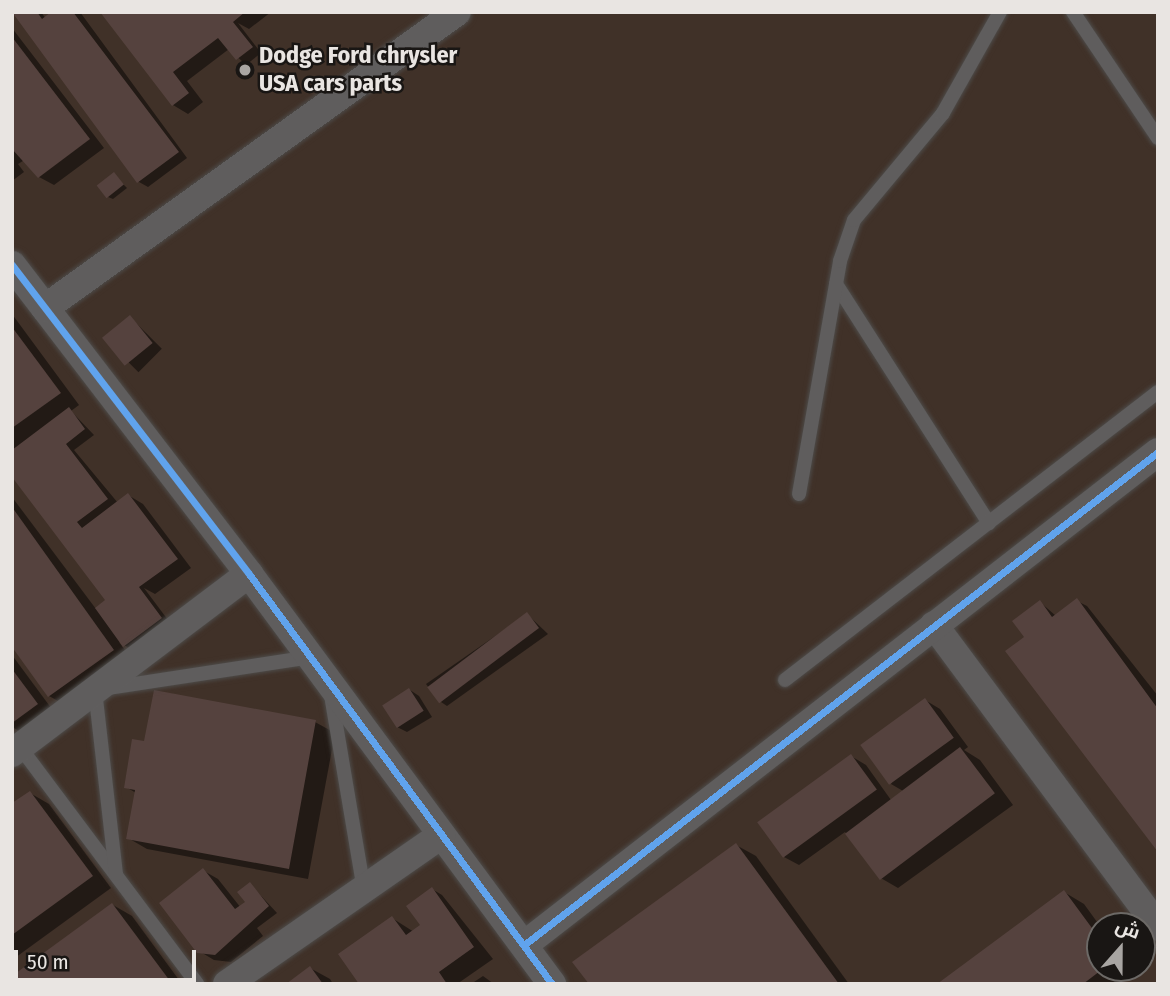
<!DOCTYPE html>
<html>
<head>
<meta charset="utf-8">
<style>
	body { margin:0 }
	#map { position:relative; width:1170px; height:996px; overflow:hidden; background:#302e2b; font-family:"Fira Sans Condensed",Cairo,sans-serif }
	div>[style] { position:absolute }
	.industrial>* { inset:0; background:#403128 }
	.shadow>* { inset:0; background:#0007; transform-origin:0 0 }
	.building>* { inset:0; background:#55423e; transform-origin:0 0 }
	.roads { filter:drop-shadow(0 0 2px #4d4b49) drop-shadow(0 0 2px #4d4b49) }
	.lane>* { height:14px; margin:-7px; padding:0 7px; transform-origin:7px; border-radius:7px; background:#5f5d5d }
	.street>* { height:28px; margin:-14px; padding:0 14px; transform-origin:14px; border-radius:14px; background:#5f5d5d }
	.cycleway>* { height:7px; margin:-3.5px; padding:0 3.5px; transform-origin:3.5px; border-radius:3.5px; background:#60a3ed }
	.dots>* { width:19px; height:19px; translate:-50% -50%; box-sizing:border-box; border:4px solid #191614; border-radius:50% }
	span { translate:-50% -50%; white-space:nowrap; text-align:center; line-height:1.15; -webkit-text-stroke:5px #191614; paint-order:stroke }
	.poi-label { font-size:24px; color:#e9e5e2; font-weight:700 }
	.left { translate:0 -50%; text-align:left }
	.frame { position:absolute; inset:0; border:14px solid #e9e5e2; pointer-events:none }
	.north { position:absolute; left:1086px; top:912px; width:70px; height:70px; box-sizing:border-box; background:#191614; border:2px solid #6c6966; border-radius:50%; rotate:21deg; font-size:19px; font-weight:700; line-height:28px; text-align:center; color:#e9e5e2 }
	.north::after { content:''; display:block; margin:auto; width:24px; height:32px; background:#a8a5a2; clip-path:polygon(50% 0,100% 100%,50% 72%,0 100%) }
	.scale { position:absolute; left:14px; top:950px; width:182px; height:32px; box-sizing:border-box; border:4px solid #e9e5e2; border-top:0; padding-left:9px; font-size:21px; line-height:24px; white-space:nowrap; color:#e9e5e2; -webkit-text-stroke:5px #191614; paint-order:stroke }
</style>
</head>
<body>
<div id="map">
	<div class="industrial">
		<i style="clip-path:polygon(evenodd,12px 12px,1158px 12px,1158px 984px,12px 984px,12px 12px,1100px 926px,1142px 926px,1142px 968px,1100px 968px,1100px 926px)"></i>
	</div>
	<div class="shadow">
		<i style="clip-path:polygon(13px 12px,41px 12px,46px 19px,54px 12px,80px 12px,187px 158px,148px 187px,139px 182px)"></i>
		<i style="clip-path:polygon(102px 12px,271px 12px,249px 29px,238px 23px,261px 53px,246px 65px,229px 49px,187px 81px,203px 102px,188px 114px,173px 105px)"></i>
		<i style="clip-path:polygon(12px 28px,104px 148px,54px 185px,39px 177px,26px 159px,18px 164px,24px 172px,12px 181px)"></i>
		<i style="clip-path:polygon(114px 175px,127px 188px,113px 199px,108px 197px)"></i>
		<i style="clip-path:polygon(12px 314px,79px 405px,71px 411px,94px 435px,74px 450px,118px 503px,128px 495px,143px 504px,191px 568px,155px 594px,144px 588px,171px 624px,134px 651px,119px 642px,133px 661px,69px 707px,49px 696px,12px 644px,12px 497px,96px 609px,109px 600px,12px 474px)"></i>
		<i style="left:130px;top:317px;width:45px;height:33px;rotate:45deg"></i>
		<i style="clip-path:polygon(1077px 601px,1087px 606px,1158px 696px,1158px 849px,1024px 639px,1040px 602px,1056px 616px)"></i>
		<i style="clip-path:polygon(527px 614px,548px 634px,447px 706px,438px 700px,426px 684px)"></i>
		<i style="clip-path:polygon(12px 655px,57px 716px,28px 736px,12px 727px)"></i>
		<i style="clip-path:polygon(410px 690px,419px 696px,432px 717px,407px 732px,397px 727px)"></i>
		<i style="clip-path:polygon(925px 700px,940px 709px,968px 747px,964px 750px,980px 760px,1013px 805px,898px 888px,879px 877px,845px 832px,799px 865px,784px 857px,851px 756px,866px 765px,891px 800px,903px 791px,891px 784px)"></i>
		<i style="clip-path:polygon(315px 722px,335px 733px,308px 879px,147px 849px,128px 838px,136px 793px,126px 787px,145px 743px)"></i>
		<i style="clip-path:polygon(30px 793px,49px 804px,111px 888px,12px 960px,12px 805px)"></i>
		<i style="clip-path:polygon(736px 845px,756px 856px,849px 984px,591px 984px)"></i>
		<i style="clip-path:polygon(204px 871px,218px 879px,241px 908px,247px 903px,250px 884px,277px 913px,257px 928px,263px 936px,231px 962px,214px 960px,199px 951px)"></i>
		<i style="clip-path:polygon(432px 889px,442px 895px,493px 959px,457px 984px,361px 984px,392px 918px,414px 932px,423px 926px)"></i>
		<i style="clip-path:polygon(1064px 892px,1084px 904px,1100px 926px,1100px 968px,1134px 971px,1117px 984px,940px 984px)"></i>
		<i style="clip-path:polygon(113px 905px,132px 916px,182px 984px,12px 984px)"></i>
		<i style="clip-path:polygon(310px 968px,330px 979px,333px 984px,289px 984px)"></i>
		<i style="clip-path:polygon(483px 976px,494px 984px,471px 984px)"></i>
	</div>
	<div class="building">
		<i style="clip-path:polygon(12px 12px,37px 12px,42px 19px,51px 12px,73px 12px,179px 152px,137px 183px)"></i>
		<i style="clip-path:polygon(100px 12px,245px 12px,233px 22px,253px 47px,236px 60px,218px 38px,173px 72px,189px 93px,172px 106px)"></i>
		<i style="clip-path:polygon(12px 37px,90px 139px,38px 178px,12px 149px)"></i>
		<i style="left:114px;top:172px;width:16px;height:22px;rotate:52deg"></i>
		<i style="left:130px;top:315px;width:36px;height:36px;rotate:51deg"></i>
		<i style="clip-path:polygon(12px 327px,61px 393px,12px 428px)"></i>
		<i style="clip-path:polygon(69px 407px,85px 429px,66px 444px,108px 499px,77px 522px,82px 528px,128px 493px,178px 559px,139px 587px,162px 618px,123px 647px,95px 608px,105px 600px,12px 477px,12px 450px)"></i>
		<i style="clip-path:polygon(12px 507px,114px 650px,48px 697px,12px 647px)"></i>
		<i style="clip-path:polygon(1077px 598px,1158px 709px,1158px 852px,1005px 651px,1024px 637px,1012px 621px,1040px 600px,1052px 617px)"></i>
		<i style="left:527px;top:612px;width:20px;height:125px;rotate:53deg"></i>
		<i style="clip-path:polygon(12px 669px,38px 704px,12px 723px)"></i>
		<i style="left:409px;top:688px;width:27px;height:32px;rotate:57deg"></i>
		<i style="clip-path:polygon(154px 690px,316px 720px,289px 869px,126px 839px,135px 790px,124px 788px,132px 739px,144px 741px)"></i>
		<i style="left:925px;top:698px;width:49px;height:80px;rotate:54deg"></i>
		<i style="left:960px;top:747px;width:58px;height:144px;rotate:53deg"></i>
		<i style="left:851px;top:754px;width:44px;height:116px;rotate:54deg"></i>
		<i style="clip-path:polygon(30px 791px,93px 876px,12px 935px,12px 803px)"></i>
		<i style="clip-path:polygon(736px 843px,839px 984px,589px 984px,572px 962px)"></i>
		<i style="clip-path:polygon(203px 868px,235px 909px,245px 902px,237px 892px,250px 882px,269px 906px,215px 955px,197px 953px,159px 903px)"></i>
		<i style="clip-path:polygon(432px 887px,474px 947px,439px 972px,447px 984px,359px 984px,338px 954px,392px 916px,406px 935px,420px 925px,406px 906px)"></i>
		<i style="clip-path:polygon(1064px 890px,1100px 939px,1100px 968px,1104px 968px,1083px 984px,937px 984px)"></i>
		<i style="clip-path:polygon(112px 903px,170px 981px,12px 984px,12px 976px)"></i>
		<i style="clip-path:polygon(310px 966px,323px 984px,286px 984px)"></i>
	</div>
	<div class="roads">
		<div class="lane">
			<i style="left:1073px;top:12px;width:152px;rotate:56deg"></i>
			<i style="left:836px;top:284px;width:284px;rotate:57.4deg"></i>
			<i style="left:799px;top:494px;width:237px;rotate:-80deg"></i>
			<i style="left:840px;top:261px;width:43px;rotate:-71.1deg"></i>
			<i style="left:854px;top:220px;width:139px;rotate:-50.2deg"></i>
			<i style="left:943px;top:113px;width:116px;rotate:-60.6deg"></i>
			<i style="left:785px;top:680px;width:471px;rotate:-37.7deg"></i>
			<i style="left:331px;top:695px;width:198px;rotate:80.4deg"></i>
			<i style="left:20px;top:747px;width:296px;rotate:53.2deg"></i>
			<i style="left:116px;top:874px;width:185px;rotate:-96.5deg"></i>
			<i style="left:95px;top:690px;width:218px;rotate:-8.7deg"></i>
		</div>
		<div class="street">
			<i style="left:12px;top:265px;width:389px;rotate:52.5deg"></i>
			<i style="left:249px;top:574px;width:510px;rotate:53.53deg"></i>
			<i style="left:45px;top:308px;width:507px;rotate:-35.7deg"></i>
			<i style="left:934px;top:625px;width:376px;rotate:53.4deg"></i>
			<i style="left:12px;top:753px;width:297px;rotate:-37.1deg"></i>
			<i style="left:524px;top:945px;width:803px;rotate:-37.87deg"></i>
			<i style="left:227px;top:984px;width:261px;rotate:-34.8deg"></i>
		</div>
	</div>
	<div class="cycleway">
		<i style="left:12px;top:265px;width:389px;rotate:52.5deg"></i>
		<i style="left:249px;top:574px;width:510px;rotate:53.53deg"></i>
		<i style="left:524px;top:945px;width:803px;rotate:-37.87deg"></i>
	</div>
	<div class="dots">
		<i style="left:245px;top:70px;background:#a8a5a2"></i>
	</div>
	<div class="poi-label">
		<span class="left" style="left:259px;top:70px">Dodge Ford chrysler<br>USA cars parts</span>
	</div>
	<div class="frame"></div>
	<div class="north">ش</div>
	<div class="scale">50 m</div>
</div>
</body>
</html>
